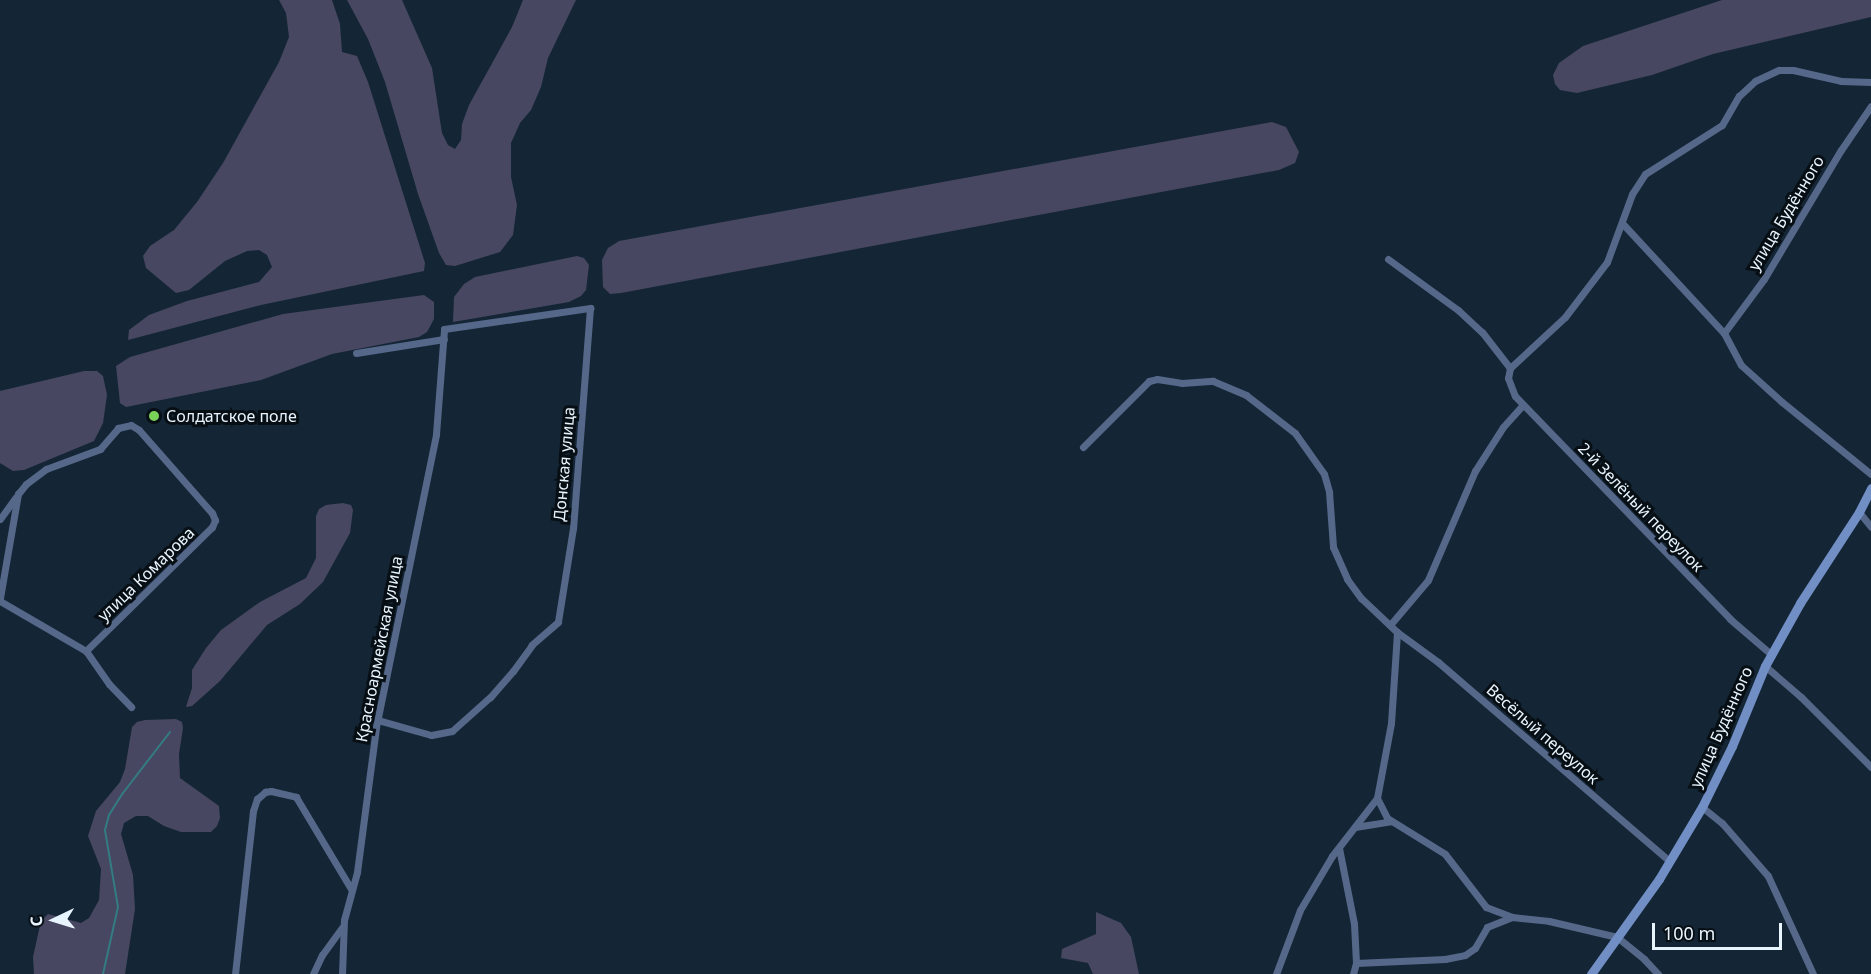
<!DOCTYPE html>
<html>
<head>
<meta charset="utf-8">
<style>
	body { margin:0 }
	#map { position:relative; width:1871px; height:974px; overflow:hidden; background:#142635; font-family:"Noto Sans",sans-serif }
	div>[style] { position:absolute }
	.green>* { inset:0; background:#474761 }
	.stream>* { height:2px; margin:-1px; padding:0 1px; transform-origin:1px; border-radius:1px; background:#337c81 }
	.minor>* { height:7px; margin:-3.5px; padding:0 3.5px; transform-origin:3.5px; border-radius:3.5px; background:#56688a }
	.secondary>* { height:9px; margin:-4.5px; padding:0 4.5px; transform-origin:4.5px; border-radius:4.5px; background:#718ec5 }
	.dots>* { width:16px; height:16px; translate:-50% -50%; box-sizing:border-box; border:3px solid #070f15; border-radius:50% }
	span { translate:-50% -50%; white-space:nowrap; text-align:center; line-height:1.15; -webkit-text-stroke:6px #070f15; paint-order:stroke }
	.street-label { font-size:16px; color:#e8f4fe }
	.poi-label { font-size:16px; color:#e8f4fe }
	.left { translate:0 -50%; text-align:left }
	.north { position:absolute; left:24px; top:890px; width:60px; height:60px; -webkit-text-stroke:4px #070f15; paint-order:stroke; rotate:266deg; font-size:16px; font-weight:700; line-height:24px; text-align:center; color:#e8f4fe }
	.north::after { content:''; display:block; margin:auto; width:21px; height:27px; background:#e8f4fe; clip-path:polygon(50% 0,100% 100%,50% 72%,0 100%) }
	.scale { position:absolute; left:1652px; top:923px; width:130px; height:27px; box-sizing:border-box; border:3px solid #e8f4fe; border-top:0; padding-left:8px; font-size:18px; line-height:21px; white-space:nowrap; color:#e8f4fe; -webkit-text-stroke:4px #070f15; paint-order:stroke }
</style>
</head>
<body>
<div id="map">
	<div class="green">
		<i style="clip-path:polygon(279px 0,332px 0,340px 24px,342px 52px,357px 56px,368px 82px,425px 263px,424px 271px,261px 305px,128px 340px,129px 330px,149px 315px,187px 301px,259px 282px,272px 267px,267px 255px,259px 250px,247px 251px,225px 261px,189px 290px,176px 293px,146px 268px,143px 256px,150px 246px,174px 230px,197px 202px,223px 163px,279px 62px,289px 37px,286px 13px)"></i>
		<i style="clip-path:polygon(347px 0,402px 0,432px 68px,442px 133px,448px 145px,455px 149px,461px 140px,462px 124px,469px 105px,512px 27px,523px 0,576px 0,548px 58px,541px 87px,531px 110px,520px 123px,511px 143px,511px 177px,517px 205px,513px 235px,500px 252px,455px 266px,446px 265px,439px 253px,418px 194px,385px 82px,368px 39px)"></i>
		<i style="clip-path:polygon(1722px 0,1871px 0,1871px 17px,1713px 54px,1652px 75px,1577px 93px,1560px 90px,1555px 84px,1553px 75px,1559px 63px,1583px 46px)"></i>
		<i style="clip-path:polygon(1272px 122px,1286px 127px,1299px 152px,1295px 163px,1279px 170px,621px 293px,610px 294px,603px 287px,602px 260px,608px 248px,619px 241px)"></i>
		<i style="clip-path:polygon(577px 256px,584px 258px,589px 265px,586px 290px,581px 296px,569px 302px,453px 322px,454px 297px,464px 284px,475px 277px)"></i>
		<i style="clip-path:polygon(424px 295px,434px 302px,434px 319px,427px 332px,419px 337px,332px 354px,261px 380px,126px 407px,120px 403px,116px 366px,130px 357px,283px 314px)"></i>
		<i style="clip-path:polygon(84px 371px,97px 371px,103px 376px,107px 395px,103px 423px,94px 441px,24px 470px,13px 471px,0 463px,0 391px)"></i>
		<i style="clip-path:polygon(343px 503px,351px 505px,353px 510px,350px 533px,323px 582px,300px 604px,267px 625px,220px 681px,192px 706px,186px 707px,192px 688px,192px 670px,206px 648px,221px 630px,260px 602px,306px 578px,316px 558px,316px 516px,319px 509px,326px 505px)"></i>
		<i style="clip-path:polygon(176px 719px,182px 722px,183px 728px,179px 754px,180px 778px,219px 806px,220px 818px,217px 826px,211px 832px,181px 832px,164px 826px,148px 816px,136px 816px,124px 823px,121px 834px,133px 875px,135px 909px,125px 974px,34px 974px,33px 957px,41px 921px,48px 914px,81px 923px,89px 918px,99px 900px,101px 869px,88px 836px,96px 811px,120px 782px,125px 769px,132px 727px,137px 722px,145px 720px)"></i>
		<i style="clip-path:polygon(1096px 912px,1121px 923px,1131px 937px,1139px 974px,1093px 974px,1088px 963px,1061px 958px,1062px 949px,1096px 934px)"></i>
	</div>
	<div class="stream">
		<i style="left:103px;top:974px;width:69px;rotate:-77.4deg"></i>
		<i style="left:118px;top:907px;width:78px;rotate:-99.6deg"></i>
		<i style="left:105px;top:830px;width:16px;rotate:-75deg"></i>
		<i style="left:109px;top:815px;width:26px;rotate:-58deg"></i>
		<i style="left:123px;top:793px;width:77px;rotate:-52.4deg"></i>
	</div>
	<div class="minor">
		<i style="left:1622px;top:223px;width:150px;rotate:47.2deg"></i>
		<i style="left:1724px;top:333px;width:36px;rotate:62deg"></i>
		<i style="left:1741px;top:365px;width:55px;rotate:42.1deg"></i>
		<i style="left:1782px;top:402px;width:114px;rotate:39deg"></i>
		<i style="left:1388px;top:259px;width:87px;rotate:36.1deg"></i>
		<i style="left:1458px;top:310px;width:33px;rotate:43deg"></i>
		<i style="left:1482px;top:332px;width:46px;rotate:52.1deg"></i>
		<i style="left:1510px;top:368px;width:10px;rotate:101deg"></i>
		<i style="left:1508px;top:378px;width:19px;rotate:69deg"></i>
		<i style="left:1515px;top:396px;width:310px;rotate:46deg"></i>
		<i style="left:1730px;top:619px;width:55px;rotate:40.6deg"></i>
		<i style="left:1724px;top:333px;width:67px;rotate:-53.5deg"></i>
		<i style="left:1764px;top:279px;width:150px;rotate:-59.2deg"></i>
		<i style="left:1841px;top:150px;width:53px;rotate:-55.7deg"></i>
		<i style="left:356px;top:353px;width:89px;rotate:-9deg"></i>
		<i style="left:1510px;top:368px;width:75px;rotate:-42.8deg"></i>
		<i style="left:1565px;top:317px;width:69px;rotate:-52.6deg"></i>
		<i style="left:1607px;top:262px;width:72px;rotate:-69.8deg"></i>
		<i style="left:1632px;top:194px;width:24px;rotate:-57deg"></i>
		<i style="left:1645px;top:174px;width:91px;rotate:-32.5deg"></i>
		<i style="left:1722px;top:125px;width:34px;rotate:-60deg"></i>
		<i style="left:1739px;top:96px;width:22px;rotate:-43deg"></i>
		<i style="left:1755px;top:81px;width:26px;rotate:-25deg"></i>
		<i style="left:1779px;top:70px;width:14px"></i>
		<i style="left:1793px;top:70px;width:49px;rotate:12.9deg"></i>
		<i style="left:1841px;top:81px;width:30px;rotate:2deg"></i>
		<i style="left:1083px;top:447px;width:93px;rotate:-45deg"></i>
		<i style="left:1149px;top:381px;width:8px;rotate:-14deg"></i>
		<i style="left:1157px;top:379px;width:25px;rotate:9deg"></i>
		<i style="left:1182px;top:383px;width:31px;rotate:-4deg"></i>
		<i style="left:1213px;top:381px;width:36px;rotate:23deg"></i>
		<i style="left:1246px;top:395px;width:62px;rotate:37.8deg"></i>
		<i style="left:1295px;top:433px;width:50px;rotate:54.7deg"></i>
		<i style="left:1324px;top:474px;width:19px;rotate:74deg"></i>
		<i style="left:1329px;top:492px;width:55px;rotate:85.8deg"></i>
		<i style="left:1333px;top:547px;width:35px;rotate:66deg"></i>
		<i style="left:1347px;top:579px;width:24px;rotate:54deg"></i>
		<i style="left:1361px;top:598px;width:50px;rotate:43.4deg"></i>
		<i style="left:1397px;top:632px;width:51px;rotate:36.2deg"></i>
		<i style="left:1438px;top:662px;width:305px;rotate:40.7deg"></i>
		<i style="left:1859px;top:512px;width:19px;rotate:51deg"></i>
		<i style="left:0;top:519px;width:27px;rotate:-54deg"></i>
		<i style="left:0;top:598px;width:106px;rotate:-80.2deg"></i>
		<i style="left:18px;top:494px;width:13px;rotate:-51deg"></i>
		<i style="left:26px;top:484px;width:25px;rotate:-37deg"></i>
		<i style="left:46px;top:469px;width:58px;rotate:-20.3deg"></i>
		<i style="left:100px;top:449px;width:28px;rotate:-49deg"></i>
		<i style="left:118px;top:428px;width:13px;rotate:-13deg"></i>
		<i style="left:131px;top:425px;width:9px;rotate:32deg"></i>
		<i style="left:139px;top:430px;width:111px;rotate:48.7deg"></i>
		<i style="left:212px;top:513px;width:8px;rotate:67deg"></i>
		<i style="left:215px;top:520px;width:8px;rotate:113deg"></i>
		<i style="left:212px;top:527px;width:177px;rotate:135.5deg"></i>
		<i style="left:0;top:601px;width:99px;rotate:30.2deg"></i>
		<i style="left:86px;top:651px;width:40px;rotate:55.1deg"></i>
		<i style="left:109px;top:684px;width:32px;rotate:46deg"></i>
		<i style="left:1390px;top:625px;width:59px;rotate:-49.8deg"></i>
		<i style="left:1428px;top:580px;width:119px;rotate:-66.7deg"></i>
		<i style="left:1475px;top:471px;width:52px;rotate:-57.5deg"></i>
		<i style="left:1503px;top:427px;width:30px;rotate:-48deg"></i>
		<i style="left:1765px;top:666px;width:48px;rotate:40.7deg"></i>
		<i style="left:1801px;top:697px;width:99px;rotate:45deg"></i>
		<i style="left:1377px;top:798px;width:22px;rotate:63deg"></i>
		<i style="left:1387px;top:818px;width:68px;rotate:31.8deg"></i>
		<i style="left:1445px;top:854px;width:67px;rotate:52.3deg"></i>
		<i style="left:1486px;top:907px;width:28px;rotate:21deg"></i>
		<i style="left:1512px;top:917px;width:37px;rotate:6deg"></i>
		<i style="left:1549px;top:921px;width:70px;rotate:13.2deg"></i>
		<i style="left:1617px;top:937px;width:35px;rotate:39deg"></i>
		<i style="left:1644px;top:959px;width:21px;rotate:47deg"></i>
		<i style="left:1702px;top:807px;width:26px;rotate:39deg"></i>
		<i style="left:1722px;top:823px;width:70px;rotate:49deg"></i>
		<i style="left:1768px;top:876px;width:108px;rotate:65.3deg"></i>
		<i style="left:1355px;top:827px;width:36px;rotate:-9deg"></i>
		<i style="left:1339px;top:848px;width:77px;rotate:78.8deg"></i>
		<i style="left:1354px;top:924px;width:39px;rotate:87deg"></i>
		<i style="left:1356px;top:963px;width:11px;rotate:105deg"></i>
		<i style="left:1356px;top:963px;width:89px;rotate:-2.6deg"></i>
		<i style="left:1445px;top:959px;width:20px;rotate:-11deg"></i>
		<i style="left:1465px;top:955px;width:12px;rotate:-35deg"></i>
		<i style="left:1475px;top:948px;width:24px;rotate:-60deg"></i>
		<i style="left:1487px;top:927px;width:27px;rotate:-22deg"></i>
		<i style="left:235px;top:974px;width:164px;rotate:-83.7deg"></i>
		<i style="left:253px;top:811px;width:13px;rotate:-72deg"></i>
		<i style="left:257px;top:799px;width:11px;rotate:-41deg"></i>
		<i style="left:265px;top:792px;width:6px;rotate:-9deg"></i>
		<i style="left:271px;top:791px;width:26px;rotate:13deg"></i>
		<i style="left:296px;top:797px;width:107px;rotate:59.1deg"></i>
		<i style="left:313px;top:974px;width:21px;rotate:-65deg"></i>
		<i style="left:322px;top:955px;width:34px;rotate:-54deg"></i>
		<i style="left:342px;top:974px;width:54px;rotate:-87.9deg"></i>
		<i style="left:344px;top:920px;width:50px;rotate:-74.8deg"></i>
		<i style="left:357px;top:872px;width:146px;rotate:-82.5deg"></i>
		<i style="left:376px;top:727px;width:299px;rotate:-78.4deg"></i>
		<i style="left:436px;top:434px;width:105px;rotate:-85.6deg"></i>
		<i style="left:444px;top:329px;width:148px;rotate:-8.2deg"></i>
		<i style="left:590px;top:308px;width:221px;rotate:94.4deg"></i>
		<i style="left:573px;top:528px;width:95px;rotate:99.1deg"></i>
		<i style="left:558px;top:622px;width:35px;rotate:139deg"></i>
		<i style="left:532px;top:645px;width:32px;rotate:126deg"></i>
		<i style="left:513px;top:671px;width:35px;rotate:131deg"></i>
		<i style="left:490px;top:697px;width:51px;rotate:138.2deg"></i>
		<i style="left:452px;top:731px;width:21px;rotate:169deg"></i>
		<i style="left:431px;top:735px;width:55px;rotate:-164.2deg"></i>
		<i style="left:1276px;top:974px;width:68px;rotate:-69.4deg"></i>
		<i style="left:1300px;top:910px;width:63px;rotate:-59.3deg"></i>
		<i style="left:1332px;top:856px;width:73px;rotate:-52.2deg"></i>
		<i style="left:1377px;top:798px;width:76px;rotate:-79.4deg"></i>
		<i style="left:1391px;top:723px;width:91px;rotate:-86.2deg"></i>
	</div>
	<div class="secondary">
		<i style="left:1591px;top:974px;width:117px;rotate:-54.4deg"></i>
		<i style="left:1659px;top:879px;width:84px;rotate:-59.2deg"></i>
		<i style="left:1702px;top:807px;width:68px;rotate:-63.8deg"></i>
		<i style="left:1732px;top:746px;width:87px;rotate:-67.6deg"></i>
		<i style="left:1765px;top:666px;width:72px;rotate:-60.9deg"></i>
		<i style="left:1800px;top:603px;width:108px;rotate:-57deg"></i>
		<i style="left:1859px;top:512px;width:27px;rotate:-63deg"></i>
	</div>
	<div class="dots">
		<i style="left:154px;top:416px;background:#79d157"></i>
	</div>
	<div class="street-label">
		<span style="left:1786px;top:213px;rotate:-59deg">улица Будённого</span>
		<span style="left:564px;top:464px;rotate:-85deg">Донская улица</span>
		<span style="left:1641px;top:507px;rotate:46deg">2-й Зелёный переулок</span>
		<span style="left:146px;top:574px;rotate:-44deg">улица Комарова</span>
		<span style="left:379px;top:649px;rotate:-79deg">Красноармейская улица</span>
		<span style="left:1721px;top:727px;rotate:-66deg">улица Будённого</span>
		<span style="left:1543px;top:734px;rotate:41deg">Весёлый переулок</span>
	</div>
	<div class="poi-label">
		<span class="left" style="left:166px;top:416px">Солдатское поле</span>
	</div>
	<div class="north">С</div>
	<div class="scale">100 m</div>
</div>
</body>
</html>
